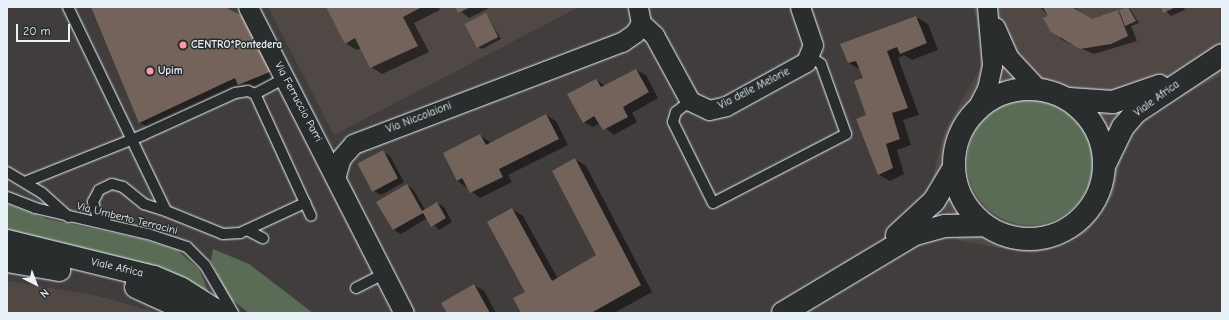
<!DOCTYPE html>
<html>
<head>
<meta charset="utf-8">
<style>
	body { margin:0 }
	#map { position:relative; width:1229px; height:320px; overflow:hidden; background:#403d3c; font-family:"Comic Neue",sans-serif }
	div>[style] { position:absolute }
	.built>* { inset:0; background:#504845 }
	.green>* { inset:0; background:#5a6c56 }
	.round { border-radius:50% }
	.shadow>* { inset:0; background:#0007 }
	.building>* { inset:0; background:#74635b; transform-origin:0 0 }
	.roads { filter:drop-shadow(0 0 1px #e8f1f8) drop-shadow(0 0 1px #e8f1f8) }
	.lane>* { height:10px; margin:-5px; padding:0 5px; transform-origin:5px; border-radius:5px; background:#2a2d2e }
	.street>* { height:19px; margin:-9.5px; padding:0 9.5px; transform-origin:9.5px; border-radius:9.5px; background:#2a2d2e }
	.secondary>* { height:22px; margin:-11px; padding:0 11px; transform-origin:11px; border-radius:11px; background:#2a2d2e }
	.secondary>.ring { margin:-11px; padding:0; box-sizing:content-box; background:none; border:22px solid #2a2d2e; border-radius:50% }
	.dots>* { width:11px; height:11px; translate:-50% -50%; box-sizing:border-box; border:2px solid #2a2d2e; border-radius:50% }
	span { translate:-50% -50%; white-space:nowrap; text-align:center; line-height:1.15; -webkit-text-stroke:3px #2a2d2e; paint-order:stroke }
	.poi-label { font-size:11px; color:#e8f1f8; font-weight:700 }
	.left { translate:0 -50%; text-align:left }
	.street-label { font-size:11px; color:#e8f1f8 }
	.frame { position:absolute; inset:0; border:8px solid #e8f1f8; pointer-events:none }
	.north { position:absolute; left:16px; top:264px; width:40px; height:40px; -webkit-text-stroke:3px #2a2d2e; paint-order:stroke; rotate:138deg; font-size:11px; font-weight:700; line-height:16px; text-align:center; color:#e8f1f8 }
	.north::after { content:''; display:block; margin:auto; width:14px; height:18px; background:#e8f1f8; clip-path:polygon(50% 0,100% 100%,50% 72%,0 100%) }
	.scale { position:absolute; left:16px; top:24px; width:54px; height:18px; box-sizing:border-box; border:2px solid #e8f1f8; border-top:0; padding-left:5px; font-size:12px; line-height:14px; white-space:nowrap; color:#e8f1f8; -webkit-text-stroke:3px #2a2d2e; paint-order:stroke }
</style>
</head>
<body>
<div id="map">
	<div class="built">
		<i style="clip-path:polygon(268px 7px,579px 7px,334px 135px)"></i>
		<i style="clip-path:polygon(973px 7px,1222px 7px,1222px 75px,1144px 117px,1126px 139px,1114px 194px,1087px 233px,1049px 250px,1029px 253px,959px 241px,931px 183px,944px 132px,980px 69px,982px 47px)"></i>
		<i style="clip-path:polygon(7px 281px,98px 296px,159px 313px,7px 313px)"></i>
	</div>
	<div class="green">
		<i class="round" style="left:967px;top:99px;width:126px;height:126px"></i>
		<i style="clip-path:polygon(7px 204px,47px 219px,142px 239px,177px 250px,199px 269px,211px 298px,168px 271px,7px 234px)"></i>
		<i style="clip-path:polygon(213px 249px,249px 264px,313px 313px,249px 313px,227px 296px,211px 261px)"></i>
	</div>
	<div class="shadow">
		<i style="clip-path:polygon(92px 7px,223px 7px,283px 77px,250px 91px,242px 86px,152px 129px,140px 123px)"></i>
		<i style="clip-path:polygon(327px 7px,438px 7px,440px 10px,414px 23px,429px 52px,382px 74px,371px 67px,361px 48px,357px 50px,345px 43px)"></i>
		<i style="clip-path:polygon(456px 7px,491px 7px,469px 18px)"></i>
		<i style="clip-path:polygon(1040px 7px,1074px 7px,1092px 21px,1117px 11px,1121px 13px,1129px 7px,1139px 23px,1131px 26px,1137px 41px,1094px 54px,1062px 40px,1048px 25px,1049px 16px)"></i>
		<i style="clip-path:polygon(1162px 7px,1184px 7px,1185px 10px,1171px 16px)"></i>
		<i style="clip-path:polygon(486px 14px,501px 39px,482px 49px,478px 47px)"></i>
		<i style="clip-path:polygon(916px 17px,928px 24px,938px 50px,912px 60px,904px 55px,898px 58px,919px 115px,903px 120px,911px 145px,897px 150px,904px 174px,890px 181px,878px 174px,864px 78px,861px 70px,849px 63px)"></i>
		<i style="clip-path:polygon(636px 70px,646px 75px,658px 98px,632px 113px,637px 122px,614px 135px,600px 123px,593px 127px,584px 122px,596px 80px,606px 86px)"></i>
		<i style="clip-path:polygon(546px 115px,556px 121px,568px 145px,508px 175px,512px 182px,480px 198px,457px 180px,480px 135px,491px 143px)"></i>
		<i style="clip-path:polygon(383px 152px,390px 156px,404px 182px,381px 195px,374px 191px)"></i>
		<i style="clip-path:polygon(575px 159px,586px 166px,652px 292px,614px 313px,522px 313px,526px 292px,512px 209px,523px 216px,558px 279px,597px 255px)"></i>
		<i style="clip-path:polygon(407px 185px,413px 189px,425px 210px,437px 203px,444px 207px,452px 222px,439px 230px,427px 218px,401px 234px,394px 230px)"></i>
		<i style="clip-path:polygon(474px 285px,484px 291px,496px 313px,448px 313px)"></i>
	</div>
	<div class="building">
		<i style="clip-path:polygon(91px 7px,225px 7px,246px 18px,272px 71px,238px 85px,235px 78px,139px 123px)"></i>
		<i style="clip-path:polygon(326px 7px,422px 7px,403px 17px,418px 46px,370px 68px,355px 38px,345px 44px)"></i>
		<i style="clip-path:polygon(455px 7px,471px 7px,458px 13px)"></i>
		<i style="clip-path:polygon(1043px 7px,1072px 7px,1092px 19px,1118px 10px,1128px 36px,1111px 44px,1080px 49px,1051px 32px,1043px 18px,1048px 16px)"></i>
		<i style="clip-path:polygon(1128px 7px,1136px 21px,1125px 26px,1119px 10px)"></i>
		<i style="clip-path:polygon(1161px 7px,1176px 7px,1163px 13px)"></i>
		<i style="left:486px;top:13px;width:27px;height:24px;rotate:63deg"></i>
		<i style="clip-path:polygon(916px 16px,927px 43px,900px 54px,897px 47px,887px 51px,908px 108px,892px 113px,900px 139px,886px 144px,893px 168px,878px 175px,856px 119px,866px 115px,854px 81px,863px 78px,856px 61px,848px 63px,840px 44px)"></i>
		<i style="clip-path:polygon(636px 69px,649px 92px,623px 107px,628px 117px,603px 130px,594px 116px,583px 123px,567px 94px,596px 79px,601px 87px)"></i>
		<i style="clip-path:polygon(546px 114px,559px 139px,499px 169px,503px 177px,470px 193px,462px 178px,457px 181px,443px 153px,480px 134px,486px 145px)"></i>
		<i style="left:383px;top:150px;width:32px;height:29px;rotate:62deg"></i>
		<i style="clip-path:polygon(575px 158px,641px 285px,591px 313px,521px 313px,513px 298px,525px 292px,487px 222px,512px 208px,552px 281px,596px 255px,552px 171px)"></i>
		<i style="clip-path:polygon(407px 184px,422px 211px,437px 202px,446px 218px,431px 227px,423px 213px,393px 230px,376px 202px)"></i>
		<i style="clip-path:polygon(474px 284px,490px 313px,447px 313px,441px 303px)"></i>
	</div>
	<div class="roads">
		<div class="lane">
			<i style="left:68px;top:7px;width:226px;rotate:64.3deg"></i>
			<i style="left:166px;top:211px;width:61px;rotate:22deg"></i>
			<i style="left:223px;top:234px;width:17px;rotate:-3deg"></i>
			<i style="left:240px;top:233px;width:72px;rotate:-24.8deg"></i>
			<i style="left:305px;top:203px;width:120px;rotate:-114.6deg"></i>
			<i style="left:255px;top:94px;width:34px;rotate:-28deg"></i>
			<i style="left:690px;top:101px;width:18px;rotate:142deg"></i>
			<i style="left:676px;top:112px;width:10px;rotate:107deg"></i>
			<i style="left:673px;top:122px;width:90px;rotate:63.7deg"></i>
			<i style="left:713px;top:203px;width:150px;rotate:-27.4deg"></i>
			<i style="left:846px;top:134px;width:74px;rotate:-109.7deg"></i>
			<i style="left:821px;top:64px;width:14px;rotate:-144deg"></i>
			<i style="left:7px;top:172px;width:41px;rotate:31deg"></i>
			<i style="left:42px;top:193px;width:36px;rotate:42deg"></i>
			<i style="left:25px;top:182px;width:127px;rotate:-21.7deg"></i>
			<i style="left:143px;top:135px;width:101px;rotate:-24.5deg"></i>
			<i style="left:235px;top:93px;width:13px;rotate:-9deg"></i>
			<i style="left:248px;top:91px;width:8px;rotate:23deg"></i>
			<i style="left:7px;top:197px;width:30px;rotate:21deg"></i>
			<i style="left:35px;top:208px;width:116px;rotate:13deg"></i>
			<i style="left:148px;top:234px;width:41px;rotate:18.4deg"></i>
			<i style="left:187px;top:247px;width:25px;rotate:45deg"></i>
			<i style="left:205px;top:265px;width:56px;rotate:59.7deg"></i>
			<i style="left:305px;top:203px;width:14px;rotate:65deg"></i>
			<i style="left:106px;top:222px;width:11px;rotate:-142deg"></i>
			<i style="left:97px;top:215px;width:14px;rotate:-107deg"></i>
			<i style="left:93px;top:202px;width:13px;rotate:-63deg"></i>
			<i style="left:99px;top:190px;width:14px;rotate:-25deg"></i>
			<i style="left:112px;top:184px;width:11px;rotate:15deg"></i>
			<i style="left:123px;top:187px;width:27px;rotate:39deg"></i>
			<i style="left:144px;top:204px;width:23px;rotate:18deg"></i>
			<i style="left:247px;top:230px;width:18px;rotate:27deg"></i>
			<i style="left:356px;top:288px;width:33px;rotate:-27deg"></i>
		</div>
		<div class="street">
			<i style="left:248px;top:7px;width:343px;rotate:63deg"></i>
			<i style="left:641px;top:23px;width:18px;rotate:43deg"></i>
			<i style="left:654px;top:35px;width:75px;rotate:61.4deg"></i>
			<i style="left:690px;top:101px;width:21px;rotate:25deg"></i>
			<i style="left:709px;top:110px;width:17px;rotate:-13deg"></i>
			<i style="left:726px;top:106px;width:91px;rotate:-28.8deg"></i>
			<i style="left:806px;top:62px;width:18px;rotate:-68deg"></i>
			<i style="left:813px;top:45px;width:40px;rotate:-108.9deg"></i>
			<i style="left:995px;top:27px;width:34px;rotate:66deg"></i>
			<i style="left:1009px;top:58px;width:42px;rotate:46.9deg"></i>
			<i style="left:974px;top:114px;width:28px;rotate:-63deg"></i>
			<i style="left:987px;top:89px;width:25px;rotate:-78deg"></i>
			<i style="left:992px;top:65px;width:58px;rotate:-94.9deg"></i>
			<i style="left:336px;top:175px;width:18px;rotate:-74deg"></i>
			<i style="left:341px;top:158px;width:18px;rotate:-49deg"></i>
			<i style="left:353px;top:144px;width:288px;rotate:-20.8deg"></i>
			<i style="left:622px;top:42px;width:16px;rotate:-35deg"></i>
			<i style="left:635px;top:33px;width:12px;rotate:-59deg"></i>
			<i style="left:641px;top:23px;width:16px;rotate:-101deg"></i>
		</div>
		<div class="secondary">
			<i class="ring" style="left:954px;top:89px;width:128px;height:128px"></i>
			<i style="left:1069px;top:99px;width:44px;rotate:3.9deg"></i>
			<i style="left:1113px;top:102px;width:49px;rotate:-19.2deg"></i>
			<i style="left:1104px;top:166px;width:43px;rotate:-64deg"></i>
			<i style="left:1123px;top:127px;width:20px;rotate:-49deg"></i>
			<i style="left:1136px;top:112px;width:103px;rotate:-33.5deg"></i>
			<i style="left:897px;top:235px;width:50px;rotate:-42.6deg"></i>
			<i style="left:934px;top:201px;width:37px;rotate:-59deg"></i>
			<i style="left:7px;top:241px;width:151px;rotate:13.8deg"></i>
			<i style="left:154px;top:277px;width:30px;rotate:23deg"></i>
			<i style="left:182px;top:289px;width:45px;rotate:32.3deg"></i>
			<i style="left:7px;top:261px;width:53px;rotate:9.8deg"></i>
			<i style="left:136px;top:287px;width:63px;rotate:24.5deg"></i>
			<i style="left:783px;top:313px;width:154px;rotate:-30.9deg"></i>
			<i style="left:915px;top:234px;width:31px;rotate:-15deg"></i>
			<i style="left:945px;top:226px;width:39px;rotate:-1deg"></i>
		</div>
	</div>
	<div class="dots">
		<i style="left:183px;top:45px;background:#ff9aa2"></i>
		<i style="left:150px;top:71px;background:#ff9aa2"></i>
	</div>
	<div class="poi-label">
		<span class="left" style="left:191px;top:45px">CENTRO*Pontedera</span>
		<span class="left" style="left:158px;top:71px">Upim</span>
	</div>
	<div class="street-label">
		<span style="left:754px;top:89px;rotate:-27deg">Via delle Melorie</span>
		<span style="left:1157px;top:99px;rotate:-36deg">Viale Africa</span>
		<span style="left:298px;top:102px;rotate:62deg">Via Ferruccio Parri</span>
		<span style="left:419px;top:118px;rotate:-21deg">Via Niccolaioni</span>
		<span style="left:127px;top:219px;rotate:14deg">Via Umberto Terracini</span>
		<span style="left:117px;top:268px;rotate:13deg">Viale Africa</span>
	</div>
	<div class="frame"></div>
	<div class="north">N</div>
	<div class="scale">20 m</div>
</div>
</body>
</html>
